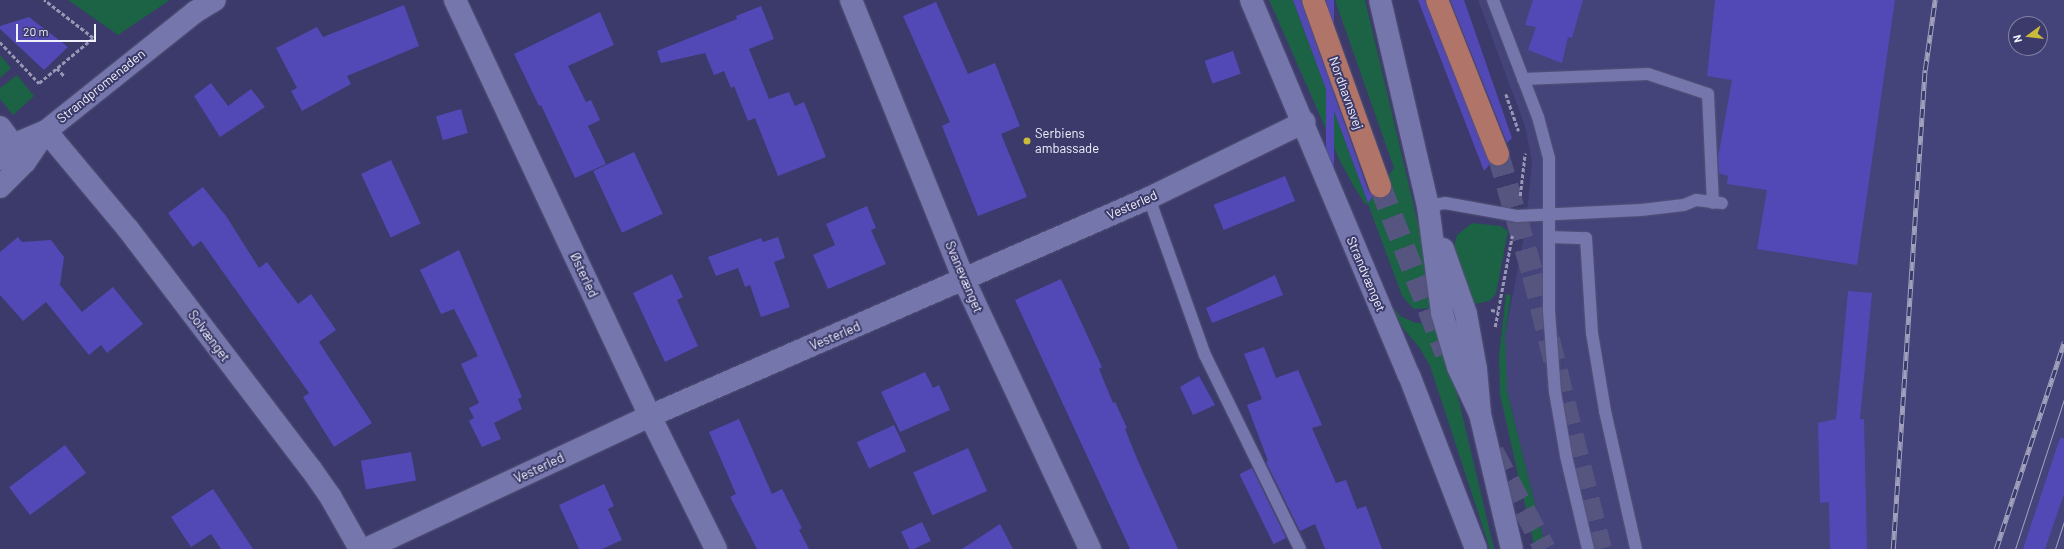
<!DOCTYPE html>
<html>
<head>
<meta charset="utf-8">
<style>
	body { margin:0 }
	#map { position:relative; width:2064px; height:549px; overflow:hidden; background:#3b3a6a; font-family:Barlow,sans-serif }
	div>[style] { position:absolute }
	.built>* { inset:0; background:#44437a }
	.green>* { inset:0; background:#1c6245 }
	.building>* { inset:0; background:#5349b6; transform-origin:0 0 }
	.trunk-tunnel>* { height:22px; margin-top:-11px; transform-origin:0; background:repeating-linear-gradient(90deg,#565580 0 22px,transparent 0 33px) }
	.path>* { height:2.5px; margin-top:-1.25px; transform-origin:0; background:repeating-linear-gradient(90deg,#9797b5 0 4px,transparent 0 6px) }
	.roads { filter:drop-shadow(0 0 1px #545277) drop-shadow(0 0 1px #545277) }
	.service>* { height:12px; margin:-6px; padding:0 6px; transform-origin:6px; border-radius:6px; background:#7576ab }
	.minor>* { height:22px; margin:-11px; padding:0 11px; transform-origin:11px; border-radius:11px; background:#7576ab }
	.tertiary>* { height:22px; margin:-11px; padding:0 11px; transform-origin:11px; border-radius:11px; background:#7576ab }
	.trunk>* { height:22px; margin:-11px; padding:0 11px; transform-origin:11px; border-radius:11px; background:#b07468 }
	.tram>* { height:1px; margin:-0.5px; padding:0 0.5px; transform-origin:0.5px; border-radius:0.5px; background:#a1a1bd }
	.rail>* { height:4.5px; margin-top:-2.25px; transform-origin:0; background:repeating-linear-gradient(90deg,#3b3a6a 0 9px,#a1a1bd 0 18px); box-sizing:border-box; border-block:1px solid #a1a1bd }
	.dots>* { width:11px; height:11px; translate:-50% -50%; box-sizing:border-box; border:2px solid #3b3a6a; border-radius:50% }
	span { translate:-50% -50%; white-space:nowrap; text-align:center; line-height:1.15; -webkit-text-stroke:4px #3b3a6a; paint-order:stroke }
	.street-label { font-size:13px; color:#f0f1fd }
	.poi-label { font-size:13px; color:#f0f1fd }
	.left { translate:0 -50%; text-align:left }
	.north { position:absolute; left:2008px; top:16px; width:40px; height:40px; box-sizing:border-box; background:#3b3a6a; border:1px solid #8383a5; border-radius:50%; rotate:255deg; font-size:11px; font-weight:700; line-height:16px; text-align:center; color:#f0f1fd }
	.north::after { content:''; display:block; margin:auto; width:14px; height:18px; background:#caba3a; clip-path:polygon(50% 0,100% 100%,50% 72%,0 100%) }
	.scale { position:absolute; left:16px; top:24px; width:80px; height:18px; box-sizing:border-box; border:2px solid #f0f1fd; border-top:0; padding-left:5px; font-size:12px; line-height:14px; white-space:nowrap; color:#f0f1fd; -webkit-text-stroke:3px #3b3a6a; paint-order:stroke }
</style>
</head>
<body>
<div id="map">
	<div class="built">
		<i style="clip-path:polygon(evenodd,1478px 0,2064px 0,2064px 549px,1546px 549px,1507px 391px,1505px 368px,1505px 335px,1525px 231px,1532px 162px,1525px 126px,1478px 0,2016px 24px,2040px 24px,2040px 48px,2016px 48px,2016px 24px)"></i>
	</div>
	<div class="green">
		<i style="clip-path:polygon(68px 0,170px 0,118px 35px)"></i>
		<i style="clip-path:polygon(1269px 0,1293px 0,1368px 203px,1394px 168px,1335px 0,1365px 0,1421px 236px,1433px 308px,1414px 309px,1402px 296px,1368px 204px,1365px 204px,1353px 185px,1340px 161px)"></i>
		<i style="clip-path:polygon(0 55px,11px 68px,0 78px)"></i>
		<i style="clip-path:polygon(17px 75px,34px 96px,13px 115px,0 99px,0 88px)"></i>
		<i style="clip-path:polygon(1472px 223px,1501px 226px,1508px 231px,1496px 294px,1489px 301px,1471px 305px,1454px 246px,1457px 235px)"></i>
		<i style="clip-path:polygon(1506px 294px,1511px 295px,1505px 335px,1507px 391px,1546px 549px,1535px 549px,1500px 395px,1499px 356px)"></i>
		<i style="clip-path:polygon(1392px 306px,1400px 316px,1416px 323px,1436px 323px,1455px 384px,1494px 549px,1490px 549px,1430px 366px,1419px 347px,1402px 327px)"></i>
	</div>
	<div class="building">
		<i style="clip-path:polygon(1293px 0,1301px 0,1368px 190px,1373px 196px,1368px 203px)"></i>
		<i style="left:1326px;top:0;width:8px;height:186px"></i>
		<i style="clip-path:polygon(1418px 0,1425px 0,1490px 164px,1484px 171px)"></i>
		<i style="clip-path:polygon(1450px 0,1464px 0,1512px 138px,1507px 143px)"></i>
		<i style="clip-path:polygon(1533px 0,1583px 0,1572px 38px,1568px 37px,1562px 63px,1528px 50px,1536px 27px,1525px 25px)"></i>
		<i style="clip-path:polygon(1715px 0,1895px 0,1857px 265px,1757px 249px,1767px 190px,1727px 184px,1728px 176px,1719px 173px,1718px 158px,1732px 80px,1707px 76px)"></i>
		<i style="clip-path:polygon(936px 2px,968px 74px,995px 63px,1020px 126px,1001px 134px,1027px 197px,978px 216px,942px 126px,950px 122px,903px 16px)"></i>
		<i style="clip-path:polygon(404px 5px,419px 46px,347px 76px,351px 84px,302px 111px,291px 91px,297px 88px,276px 48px,317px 27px,323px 37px)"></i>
		<i style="clip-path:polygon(761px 6px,774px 39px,749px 49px,769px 99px,789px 92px,795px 106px,804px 102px,826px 157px,778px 176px,755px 118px,748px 121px,734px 86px,731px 88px,724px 71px,714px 75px,705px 53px,661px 63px,657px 51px,737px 19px,736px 16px)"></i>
		<i style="clip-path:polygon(600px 12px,614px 45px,568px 66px,586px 102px,591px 100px,600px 120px,588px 126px,606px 164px,575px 178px,541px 105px,539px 106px,514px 54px)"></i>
		<i style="clip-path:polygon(29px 17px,68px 47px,44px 70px,0 29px,0 26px)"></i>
		<i style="left:1233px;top:51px;width:24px;height:30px;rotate:71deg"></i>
		<i style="clip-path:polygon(211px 83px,228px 106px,251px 89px,265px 107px,220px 137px,194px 96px)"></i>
		<i style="left:461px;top:109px;width:25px;height:26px;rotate:74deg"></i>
		<i style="left:634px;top:152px;width:68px;height:45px;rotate:65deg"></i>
		<i style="left:391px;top:160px;width:70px;height:33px;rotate:65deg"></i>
		<i style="left:1285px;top:176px;width:27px;height:77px;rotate:68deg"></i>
		<i style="clip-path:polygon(203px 187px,226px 216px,259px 268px,267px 262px,298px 304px,311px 294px,336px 330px,319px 342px,372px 423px,334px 447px,303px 397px,309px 393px,201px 241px,193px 247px,168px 213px)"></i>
		<i style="clip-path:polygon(867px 206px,876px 228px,871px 230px,886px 264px,828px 289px,813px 255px,835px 245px,826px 224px)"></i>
		<i style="clip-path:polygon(18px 237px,22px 242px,51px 240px,64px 257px,60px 285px,82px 312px,113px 287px,143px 324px,107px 353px,101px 345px,89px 355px,46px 302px,23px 321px,0 295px,0 252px)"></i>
		<i style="clip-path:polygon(778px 237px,785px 258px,774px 262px,790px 307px,761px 317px,750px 285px,745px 287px,738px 268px,716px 276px,708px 257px,761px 238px,763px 242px)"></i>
		<i style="clip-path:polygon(459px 250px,522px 397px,518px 399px,522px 409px,494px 423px,501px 439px,482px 447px,469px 421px,474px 418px,469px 408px,479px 403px,461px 364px,478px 356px,454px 309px,441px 314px,420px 270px)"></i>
		<i style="clip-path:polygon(672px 274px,683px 297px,677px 300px,698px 346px,665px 362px,633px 293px)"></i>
		<i style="clip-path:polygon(1275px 275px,1283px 295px,1212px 323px,1206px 308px)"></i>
		<i style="clip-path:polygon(1061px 279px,1102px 367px,1099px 369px,1113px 403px,1115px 402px,1127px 428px,1125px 429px,1138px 461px,1178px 549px,1130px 549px,1015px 300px)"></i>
		<i style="clip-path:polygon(1848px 291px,1872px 293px,1860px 419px,1864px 419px,1867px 549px,1830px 549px,1829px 502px,1820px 503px,1818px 423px,1836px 419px)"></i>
		<i style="clip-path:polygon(1264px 347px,1276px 378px,1298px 370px,1322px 425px,1312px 428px,1336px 483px,1346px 480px,1357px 509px,1366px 506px,1382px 549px,1325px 549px,1315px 524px,1300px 531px,1266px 462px,1268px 461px,1247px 405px,1262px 399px,1244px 354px)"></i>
		<i style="clip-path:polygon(925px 372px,933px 388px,939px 385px,950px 410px,900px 432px,881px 392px)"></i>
		<i style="clip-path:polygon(1199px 376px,1215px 405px,1193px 415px,1180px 387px)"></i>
		<i style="clip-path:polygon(739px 419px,772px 494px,782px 489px,802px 528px,799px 530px,809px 549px,757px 549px,730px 497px,736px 494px,709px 432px)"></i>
		<i style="left:894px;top:425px;width:29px;height:41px;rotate:65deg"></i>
		<i style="clip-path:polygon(2060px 438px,2064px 438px,2064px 494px,2045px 549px,2023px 549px)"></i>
		<i style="left:65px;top:445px;width:35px;height:70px;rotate:53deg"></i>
		<i style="left:968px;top:448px;width:47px;height:60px;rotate:66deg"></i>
		<i style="left:411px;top:452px;width:29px;height:51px;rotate:80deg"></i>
		<i style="left:1252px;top:468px;width:78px;height:14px;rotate:64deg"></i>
		<i style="clip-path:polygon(604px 484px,614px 506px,608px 509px,622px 540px,602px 549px,579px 549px,559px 505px)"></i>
		<i style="clip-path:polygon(213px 489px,253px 549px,221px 549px,211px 534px,191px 547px,171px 517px)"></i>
		<i style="left:922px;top:522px;width:21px;height:23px;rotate:65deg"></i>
		<i style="clip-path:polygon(1000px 524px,1013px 549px,962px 549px)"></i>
	</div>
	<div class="trunk-tunnel">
		<i style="left:1498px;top:154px;width:126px;rotate:73.9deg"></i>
		<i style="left:1533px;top:275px;width:282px;rotate:76.1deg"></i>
		<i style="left:1380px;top:186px;width:180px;rotate:68.6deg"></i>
		<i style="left:1493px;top:452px;width:110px;rotate:61.8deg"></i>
	</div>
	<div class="path">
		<i style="left:0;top:42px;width:57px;rotate:46.4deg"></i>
		<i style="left:39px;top:83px;width:70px;rotate:-39.8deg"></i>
		<i style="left:93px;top:38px;width:62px;rotate:-142.2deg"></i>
		<i style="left:57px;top:68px;width:12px;rotate:48deg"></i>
		<i style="left:1506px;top:94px;width:39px;rotate:71deg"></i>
		<i style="left:1520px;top:196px;width:43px;rotate:-83.4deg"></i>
		<i style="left:1491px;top:310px;width:7px;rotate:8deg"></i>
		<i style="left:1495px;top:327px;width:93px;rotate:-79.4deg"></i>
	</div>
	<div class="roads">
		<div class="service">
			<i style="left:1493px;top:0;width:125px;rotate:69deg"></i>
			<i style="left:1538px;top:117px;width:42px;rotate:75deg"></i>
			<i style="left:1549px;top:158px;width:153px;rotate:90deg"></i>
			<i style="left:1549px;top:311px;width:81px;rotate:85.8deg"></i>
			<i style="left:1555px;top:392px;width:65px;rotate:80.2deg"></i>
			<i style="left:1566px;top:456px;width:96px;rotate:76.7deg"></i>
			<i style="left:1523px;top:79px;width:125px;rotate:-2.3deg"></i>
			<i style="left:1648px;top:74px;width:63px;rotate:18.4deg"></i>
			<i style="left:1708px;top:94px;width:109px;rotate:87.4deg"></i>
			<i style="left:1149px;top:198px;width:167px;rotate:70.4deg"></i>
			<i style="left:1205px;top:355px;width:216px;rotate:63.9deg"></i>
			<i style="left:1428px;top:206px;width:17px;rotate:-10deg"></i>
			<i style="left:1445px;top:203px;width:73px;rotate:10.2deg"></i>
			<i style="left:1517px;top:216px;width:124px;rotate:-2.8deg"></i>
			<i style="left:1641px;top:210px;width:43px;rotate:-6.6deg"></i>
			<i style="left:1684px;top:205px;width:13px;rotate:-23deg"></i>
			<i style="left:1696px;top:200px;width:26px;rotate:7deg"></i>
			<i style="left:1549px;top:237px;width:37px;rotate:2deg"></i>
			<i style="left:1586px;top:238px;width:95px;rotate:86.4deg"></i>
			<i style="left:1592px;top:333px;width:79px;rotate:80.5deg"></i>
			<i style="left:1605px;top:411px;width:141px;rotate:77.3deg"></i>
		</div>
		<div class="minor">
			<i style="left:455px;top:0;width:459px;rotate:64.9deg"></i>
			<i style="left:650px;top:416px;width:148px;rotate:63.6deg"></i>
			<i style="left:851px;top:0;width:302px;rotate:68deg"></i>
			<i style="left:964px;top:280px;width:297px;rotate:64.9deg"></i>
			<i style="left:1251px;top:0;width:407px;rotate:67.2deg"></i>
			<i style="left:1409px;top:375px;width:186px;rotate:68.9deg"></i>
			<i style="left:0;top:127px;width:42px;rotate:53.7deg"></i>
			<i style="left:46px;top:131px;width:128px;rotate:50.1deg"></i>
			<i style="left:128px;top:229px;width:302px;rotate:52.7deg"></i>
			<i style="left:311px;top:469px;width:33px;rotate:55deg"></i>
			<i style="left:330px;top:496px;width:61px;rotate:60.5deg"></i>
			<i style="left:366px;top:549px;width:314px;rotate:-25.1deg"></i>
			<i style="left:650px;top:416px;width:545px;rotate:-23.6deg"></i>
			<i style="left:1149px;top:198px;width:173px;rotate:-26.1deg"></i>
		</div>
		<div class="tertiary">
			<i style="left:1380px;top:0;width:212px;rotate:76.9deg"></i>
			<i style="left:1428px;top:206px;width:108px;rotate:82.5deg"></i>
			<i style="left:1442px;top:313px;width:56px;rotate:73.5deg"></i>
			<i style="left:1458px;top:367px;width:52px;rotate:64.9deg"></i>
			<i style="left:0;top:159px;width:19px;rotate:-47deg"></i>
			<i style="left:13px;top:145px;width:36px;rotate:-23deg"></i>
			<i style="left:46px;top:131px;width:191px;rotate:-38.6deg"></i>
			<i style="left:195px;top:12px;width:23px;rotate:-31deg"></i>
			<i style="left:0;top:187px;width:35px;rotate:-45deg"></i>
			<i style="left:25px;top:162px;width:37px;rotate:-56deg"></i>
			<i style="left:1443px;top:249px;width:69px;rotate:70.5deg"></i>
			<i style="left:1466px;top:314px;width:56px;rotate:79.7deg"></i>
			<i style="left:1476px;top:369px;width:45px;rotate:84.9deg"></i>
			<i style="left:1480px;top:414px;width:139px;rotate:76.7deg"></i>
		</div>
		<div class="trunk">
			<i style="left:1313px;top:0;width:198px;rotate:70.2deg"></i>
			<i style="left:1437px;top:0;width:166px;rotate:68.4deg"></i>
		</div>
	</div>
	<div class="tram">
		<i style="left:2015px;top:549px;width:158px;rotate:-71.9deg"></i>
		<i style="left:2055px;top:549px;width:29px;rotate:-72deg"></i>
	</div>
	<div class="rail">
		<i style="left:1893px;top:549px;width:480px;rotate:-86.2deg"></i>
		<i style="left:1925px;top:70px;width:71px;rotate:-81.9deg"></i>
		<i style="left:1996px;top:549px;width:218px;rotate:-71.8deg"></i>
	</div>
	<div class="dots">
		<i style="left:1027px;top:141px;background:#caba3a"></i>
	</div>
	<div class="street-label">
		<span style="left:101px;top:86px;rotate:-39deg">Strandpromenaden</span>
		<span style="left:1346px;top:93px;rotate:70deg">Nordhavnsvej</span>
		<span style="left:1132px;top:205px;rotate:-24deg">Vesterled</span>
		<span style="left:1366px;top:274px;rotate:67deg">Strandvænget</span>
		<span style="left:584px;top:275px;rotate:65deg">Østerled</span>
		<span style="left:964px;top:277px;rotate:67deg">Svanevænget</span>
		<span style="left:209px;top:336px;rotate:53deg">Solvænget</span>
		<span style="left:835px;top:336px;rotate:-23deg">Vesterled</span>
		<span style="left:539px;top:468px;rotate:-25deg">Vesterled</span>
	</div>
	<div class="poi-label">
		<span class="left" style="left:1035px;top:141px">Serbiens<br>ambassade</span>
	</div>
	<div class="north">N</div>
	<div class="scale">20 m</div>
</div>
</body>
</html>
